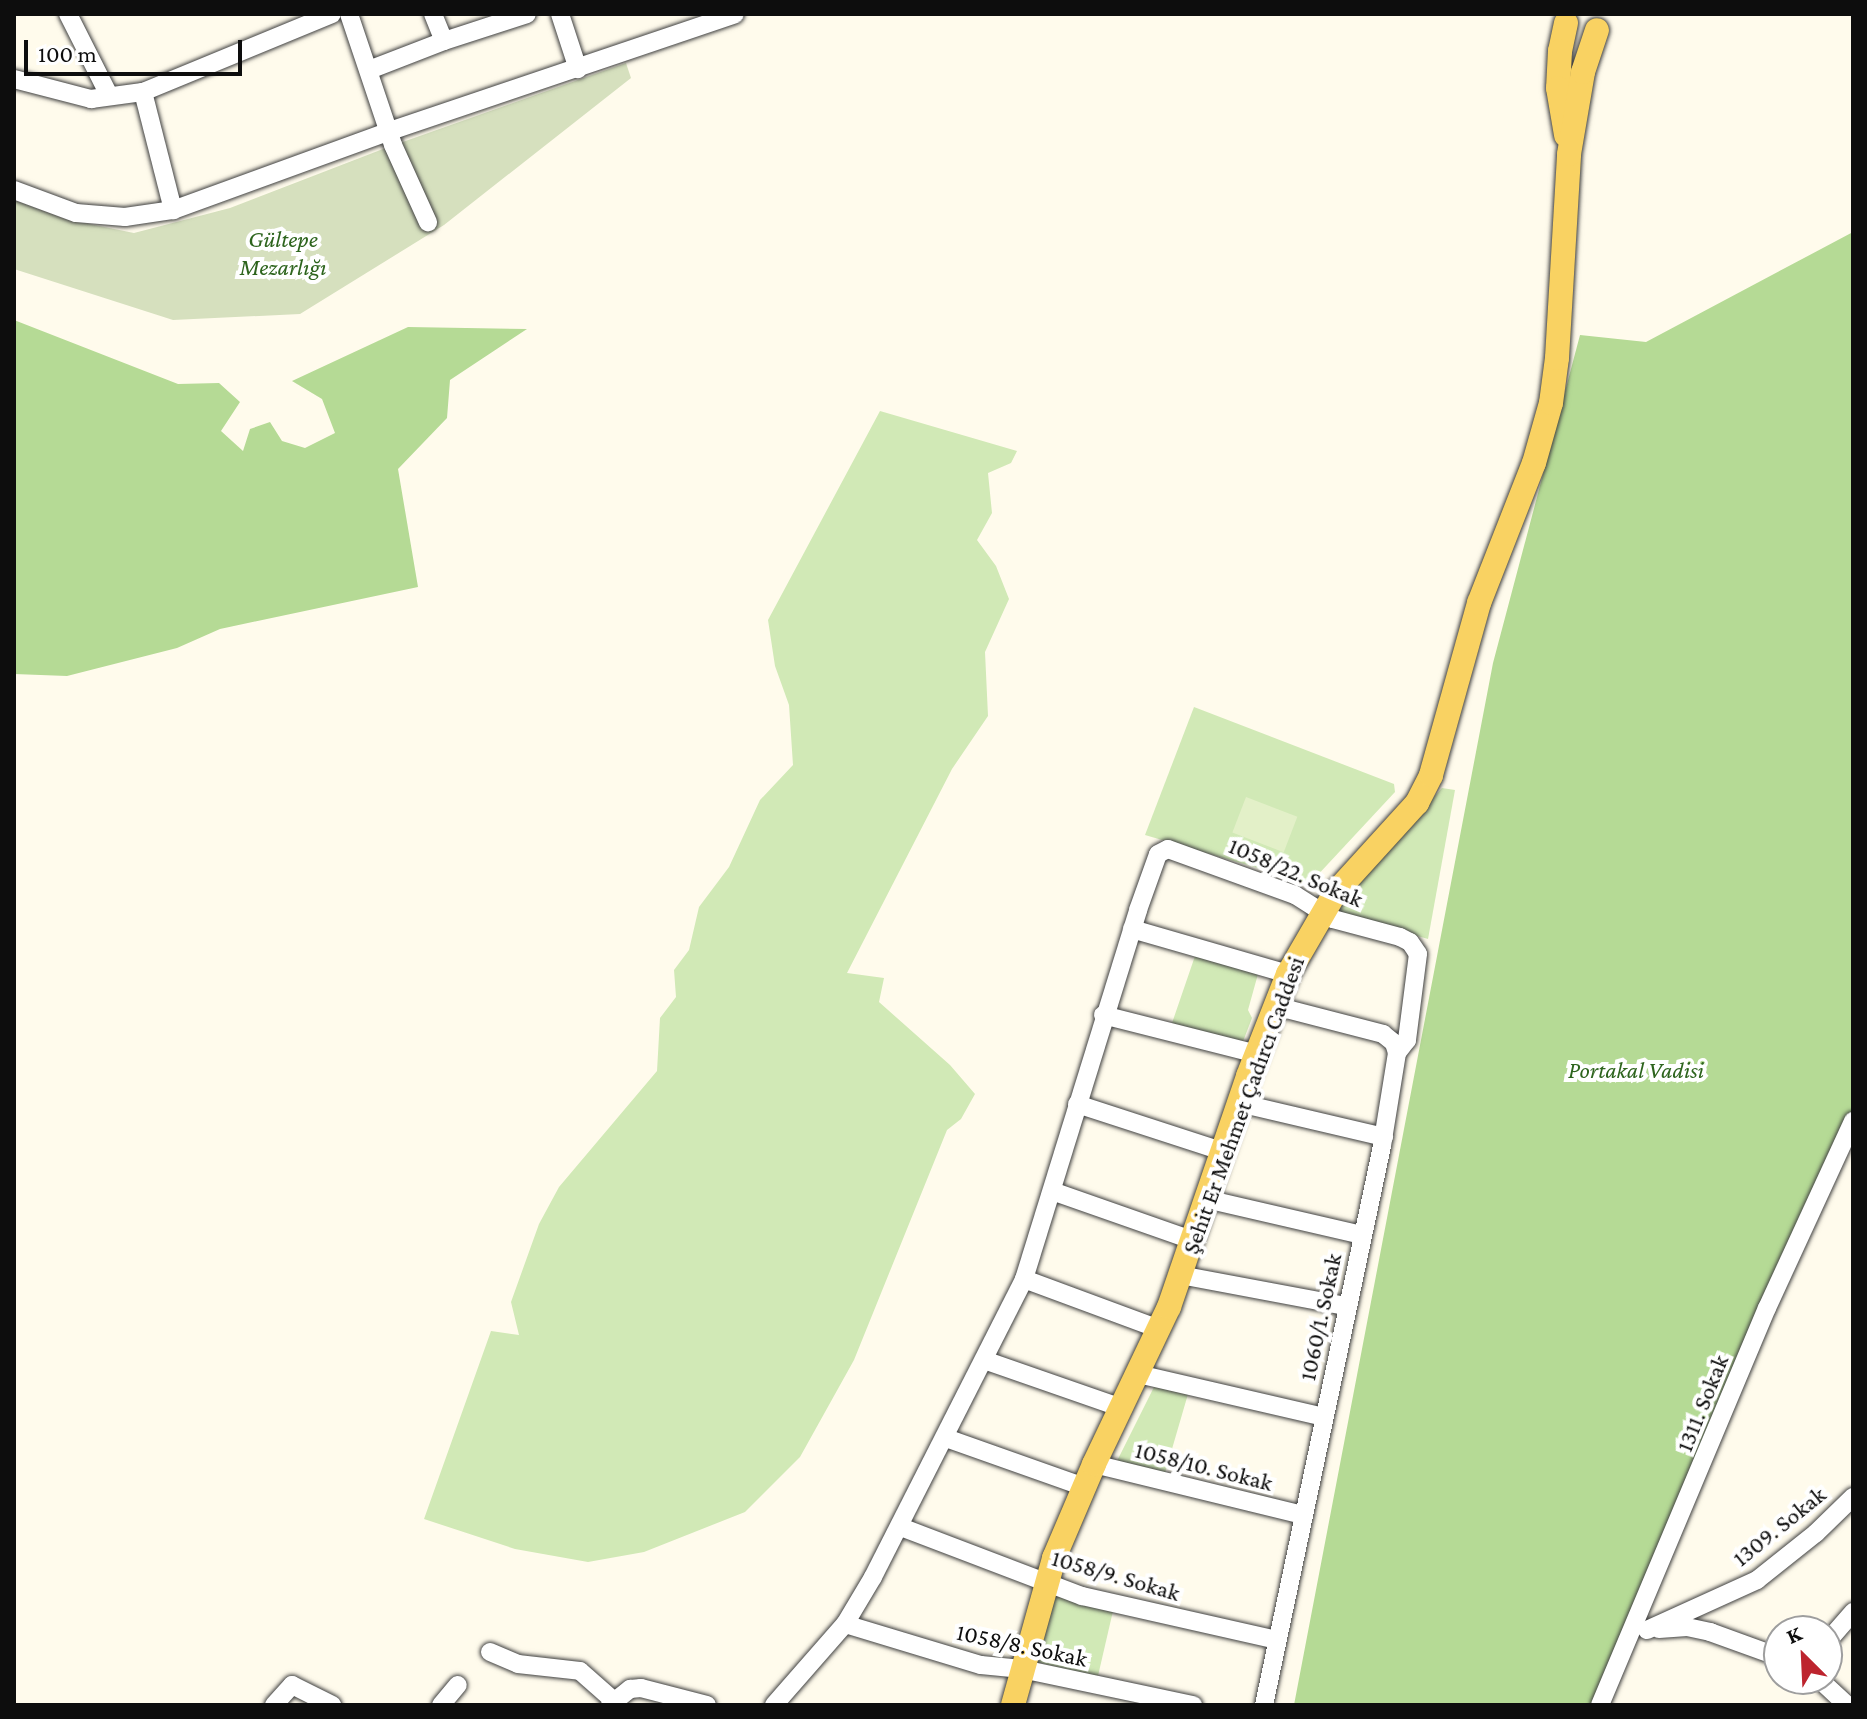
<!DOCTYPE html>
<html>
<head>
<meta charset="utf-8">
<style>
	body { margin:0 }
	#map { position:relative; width:1867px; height:1719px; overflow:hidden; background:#fffbec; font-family:"Crimson Pro",serif }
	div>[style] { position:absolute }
	.green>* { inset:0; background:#d1e9b6; transform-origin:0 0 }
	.forest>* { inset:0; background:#b5da95 }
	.cemetery>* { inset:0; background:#d6e0be }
	.pitch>* { inset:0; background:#e3f0c8; transform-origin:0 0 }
	.roads { filter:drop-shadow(0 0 2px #404040) drop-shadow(0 0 2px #404040) }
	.minor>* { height:18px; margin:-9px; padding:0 9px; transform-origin:9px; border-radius:9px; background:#fff }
	.major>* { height:24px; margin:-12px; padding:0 12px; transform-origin:12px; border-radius:12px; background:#f9d262 }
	span { translate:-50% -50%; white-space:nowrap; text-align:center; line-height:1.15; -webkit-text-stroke:8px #fff; paint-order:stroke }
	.park-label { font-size:24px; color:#2d641d; font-style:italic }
	.street-label { font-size:24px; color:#0d0d0d }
	.frame { position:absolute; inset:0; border:16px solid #0d0d0d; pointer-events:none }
	.north { position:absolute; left:1763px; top:1615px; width:80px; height:80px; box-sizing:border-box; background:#fff; border:2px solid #9e9e9e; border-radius:50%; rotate:336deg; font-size:22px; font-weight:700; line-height:32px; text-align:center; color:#0d0d0d }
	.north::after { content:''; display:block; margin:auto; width:28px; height:36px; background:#bd242e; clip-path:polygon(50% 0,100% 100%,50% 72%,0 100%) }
	.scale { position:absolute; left:24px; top:40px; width:218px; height:36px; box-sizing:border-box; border:4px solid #0d0d0d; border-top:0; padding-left:10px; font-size:24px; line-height:28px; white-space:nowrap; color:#0d0d0d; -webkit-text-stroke:6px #fff; paint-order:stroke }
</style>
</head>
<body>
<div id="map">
	<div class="green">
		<i style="clip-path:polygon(880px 411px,1017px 451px,1011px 463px,988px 473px,992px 513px,977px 540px,996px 566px,1009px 599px,985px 652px,988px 716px,952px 769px,847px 973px,884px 978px,879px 1002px,950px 1065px,975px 1094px,961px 1119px,947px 1130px,854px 1360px,800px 1457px,745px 1512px,644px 1552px,588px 1562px,515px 1549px,424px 1519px,491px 1331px,519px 1335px,511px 1302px,539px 1224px,559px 1187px,657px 1071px,660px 1018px,676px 997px,674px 970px,689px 950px,699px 907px,729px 867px,760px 800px,793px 765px,789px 705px,775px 666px,768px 620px)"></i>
		<i style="clip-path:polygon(1194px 707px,1394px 784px,1395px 792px,1314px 879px,1305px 882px,1145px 835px)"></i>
		<i style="clip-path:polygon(1442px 788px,1455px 790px,1428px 939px,1338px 913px,1336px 906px)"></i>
		<i style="clip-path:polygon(1195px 956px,1258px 974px,1248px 1010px,1252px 1018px,1242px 1044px,1171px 1026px)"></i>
		<i style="clip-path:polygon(1154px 1387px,1188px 1394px,1165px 1473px,1117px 1461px)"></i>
		<i style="left:1052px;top:1595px;width:63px;height:69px;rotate:13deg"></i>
	</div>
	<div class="forest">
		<i style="clip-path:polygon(1853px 232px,1853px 1114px,1600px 1705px,1294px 1705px,1493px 663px,1580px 335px,1646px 342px)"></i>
		<i style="clip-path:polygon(14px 320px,178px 384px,219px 383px,240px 402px,221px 431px,243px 451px,250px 429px,270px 422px,282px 441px,305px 448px,335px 433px,322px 399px,292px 381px,408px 327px,527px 329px,450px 380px,447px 418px,398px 469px,418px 587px,220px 629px,177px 648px,67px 676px,14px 674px)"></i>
	</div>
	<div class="cemetery">
		<i style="clip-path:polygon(626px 63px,631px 78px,444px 225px,300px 314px,173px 320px,14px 269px,14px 200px,65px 219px,134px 233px,230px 208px,383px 149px)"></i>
	</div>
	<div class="pitch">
		<i style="left:1246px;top:797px;width:55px;height:38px;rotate:21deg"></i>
	</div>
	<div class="roads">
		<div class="minor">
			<i style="left:68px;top:14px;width:91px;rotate:63.2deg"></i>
			<i style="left:349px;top:14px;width:138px;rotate:71.4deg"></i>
			<i style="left:393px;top:145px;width:85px;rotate:65.6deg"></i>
			<i style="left:433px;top:14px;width:29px;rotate:68deg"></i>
			<i style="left:444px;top:41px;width:87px;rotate:-18deg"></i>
			<i style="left:560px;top:14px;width:58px;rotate:71.9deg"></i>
			<i style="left:369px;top:70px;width:80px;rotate:-21.1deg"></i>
			<i style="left:14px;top:79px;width:80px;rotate:14.6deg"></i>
			<i style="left:91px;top:99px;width:52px;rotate:-7.7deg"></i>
			<i style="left:143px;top:92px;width:204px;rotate:-22.4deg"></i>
			<i style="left:143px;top:92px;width:122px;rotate:75.7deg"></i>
			<i style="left:14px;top:190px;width:66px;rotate:20.4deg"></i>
			<i style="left:76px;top:213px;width:49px;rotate:4.7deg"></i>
			<i style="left:125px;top:217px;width:49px;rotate:-8.3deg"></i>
			<i style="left:173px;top:210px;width:231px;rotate:-20deg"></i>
			<i style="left:390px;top:131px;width:364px;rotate:-18.7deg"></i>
			<i style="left:1132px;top:929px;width:162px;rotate:16.1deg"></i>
			<i style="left:1275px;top:1006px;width:112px;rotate:14.5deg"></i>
			<i style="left:1383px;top:1034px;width:14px;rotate:39deg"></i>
			<i style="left:1394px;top:1043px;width:10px;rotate:73deg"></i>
			<i style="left:1103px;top:1015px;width:159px;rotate:14.2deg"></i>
			<i style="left:1239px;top:1103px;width:149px;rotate:13.2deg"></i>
			<i style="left:1077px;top:1104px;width:152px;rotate:18deg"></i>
			<i style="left:1052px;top:1191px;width:148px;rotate:19.3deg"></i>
			<i style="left:1206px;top:1199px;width:160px;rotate:13deg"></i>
			<i style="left:1180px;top:1275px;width:169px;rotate:10.6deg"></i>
			<i style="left:1024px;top:1279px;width:144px;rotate:20.3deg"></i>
			<i style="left:984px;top:1360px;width:146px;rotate:19.2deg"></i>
			<i style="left:1138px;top:1374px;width:191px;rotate:13deg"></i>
			<i style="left:946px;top:1438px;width:146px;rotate:19.5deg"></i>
			<i style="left:1094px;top:1464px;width:215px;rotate:13.7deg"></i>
			<i style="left:901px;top:1527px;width:194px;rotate:20.9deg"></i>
			<i style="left:1082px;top:1596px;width:200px;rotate:12.7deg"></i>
			<i style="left:845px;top:1624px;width:142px;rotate:16.8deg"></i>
			<i style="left:981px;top:1665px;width:41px;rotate:5.6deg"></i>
			<i style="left:1022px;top:1669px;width:175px;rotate:11.9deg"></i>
			<i style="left:1659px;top:1629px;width:28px;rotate:-4deg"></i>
			<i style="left:1687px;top:1627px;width:24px;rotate:12deg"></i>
			<i style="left:1710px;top:1632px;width:73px;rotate:19.9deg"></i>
			<i style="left:1647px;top:1630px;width:121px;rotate:-24.4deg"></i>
			<i style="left:1757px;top:1580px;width:75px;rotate:-38.5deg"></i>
			<i style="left:1816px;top:1533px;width:52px;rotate:-44.2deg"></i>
			<i style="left:1827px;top:1642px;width:40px;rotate:-49deg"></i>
			<i style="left:490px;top:1652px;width:30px;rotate:23deg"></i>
			<i style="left:518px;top:1664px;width:62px;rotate:6.4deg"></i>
			<i style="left:580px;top:1671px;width:45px;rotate:41.4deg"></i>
			<i style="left:1819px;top:1679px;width:38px;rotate:43deg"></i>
			<i style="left:274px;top:1705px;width:27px;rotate:-48deg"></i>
			<i style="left:292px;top:1685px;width:45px;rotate:26.6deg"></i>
			<i style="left:441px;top:1705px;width:26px;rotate:-50deg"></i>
			<i style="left:610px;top:1705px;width:26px;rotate:-39deg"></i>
			<i style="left:630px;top:1689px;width:11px;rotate:-5deg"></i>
			<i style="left:641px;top:1688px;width:68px;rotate:14.4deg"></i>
			<i style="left:774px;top:1705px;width:108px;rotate:-48.8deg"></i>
			<i style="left:845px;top:1624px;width:55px;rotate:-59.2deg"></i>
			<i style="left:873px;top:1577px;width:334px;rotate:-63.1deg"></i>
			<i style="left:1024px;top:1279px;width:386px;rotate:-72.8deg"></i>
			<i style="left:1138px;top:910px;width:59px;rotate:-70.3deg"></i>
			<i style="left:1158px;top:854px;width:11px;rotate:-27deg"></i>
			<i style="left:1168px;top:849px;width:135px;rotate:19.9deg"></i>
			<i style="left:1295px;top:895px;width:45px;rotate:32.3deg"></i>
			<i style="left:1333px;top:919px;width:69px;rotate:15deg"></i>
			<i style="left:1400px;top:937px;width:11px;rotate:27deg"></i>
			<i style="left:1410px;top:942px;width:14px;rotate:56deg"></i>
			<i style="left:1418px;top:954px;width:87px;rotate:97.3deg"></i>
			<i style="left:1407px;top:1040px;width:16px;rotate:128deg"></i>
			<i style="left:1397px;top:1053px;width:94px;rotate:99.2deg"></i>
			<i style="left:1382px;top:1146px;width:571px;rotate:101.92deg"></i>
			<i style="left:1600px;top:1705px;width:431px;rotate:-67.2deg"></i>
			<i style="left:1767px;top:1308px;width:206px;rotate:-65.3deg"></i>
		</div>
		<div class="major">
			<i style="left:1566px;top:23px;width:29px;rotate:102deg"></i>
			<i style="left:1560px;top:51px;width:37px;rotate:93deg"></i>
			<i style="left:1558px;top:88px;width:48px;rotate:80.3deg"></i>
			<i style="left:1013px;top:1705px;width:153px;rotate:-74.4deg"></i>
			<i style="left:1054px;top:1558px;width:102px;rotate:-66.9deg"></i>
			<i style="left:1094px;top:1464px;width:174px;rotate:-64.5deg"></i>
			<i style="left:1169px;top:1307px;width:244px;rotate:-71.1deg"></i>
			<i style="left:1248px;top:1076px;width:110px;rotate:-68.6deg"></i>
			<i style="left:1288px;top:974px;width:94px;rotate:-59.9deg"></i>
			<i style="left:1335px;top:893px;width:122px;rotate:-47.7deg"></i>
			<i style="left:1417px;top:803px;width:31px;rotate:-63deg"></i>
			<i style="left:1431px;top:775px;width:179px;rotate:-74.4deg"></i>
			<i style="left:1479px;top:603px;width:150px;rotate:-68.6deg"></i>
			<i style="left:1534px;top:463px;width:62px;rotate:-74.2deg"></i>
			<i style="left:1551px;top:403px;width:45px;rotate:-82.4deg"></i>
			<i style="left:1557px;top:358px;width:204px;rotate:-86.6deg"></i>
			<i style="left:1569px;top:154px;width:83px;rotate:-80.3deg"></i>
			<i style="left:1583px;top:72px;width:44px;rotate:-71.6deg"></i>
		</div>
	</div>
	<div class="park-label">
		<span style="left:283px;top:253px">Gültepe<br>Mezarlığı</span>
		<span style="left:1636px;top:1070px">Portakal Vadisi</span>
	</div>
	<div class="street-label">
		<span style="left:1296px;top:872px;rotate:23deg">1058/22. Sokak</span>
		<span style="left:1243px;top:1105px;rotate:-70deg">Şehit Er Mehmet Çadırcı Caddesi</span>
		<span style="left:1320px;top:1317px;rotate:-78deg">1060/1. Sokak</span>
		<span style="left:1702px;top:1403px;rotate:-68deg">1311. Sokak</span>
		<span style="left:1204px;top:1466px;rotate:14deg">1058/10. Sokak</span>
		<span style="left:1779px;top:1526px;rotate:-39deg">1309. Sokak</span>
		<span style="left:1116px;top:1575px;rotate:16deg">1058/9. Sokak</span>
		<span style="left:1022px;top:1645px;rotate:12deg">1058/8. Sokak</span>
	</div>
	<div class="frame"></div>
	<div class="north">K</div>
	<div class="scale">100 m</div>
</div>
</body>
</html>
